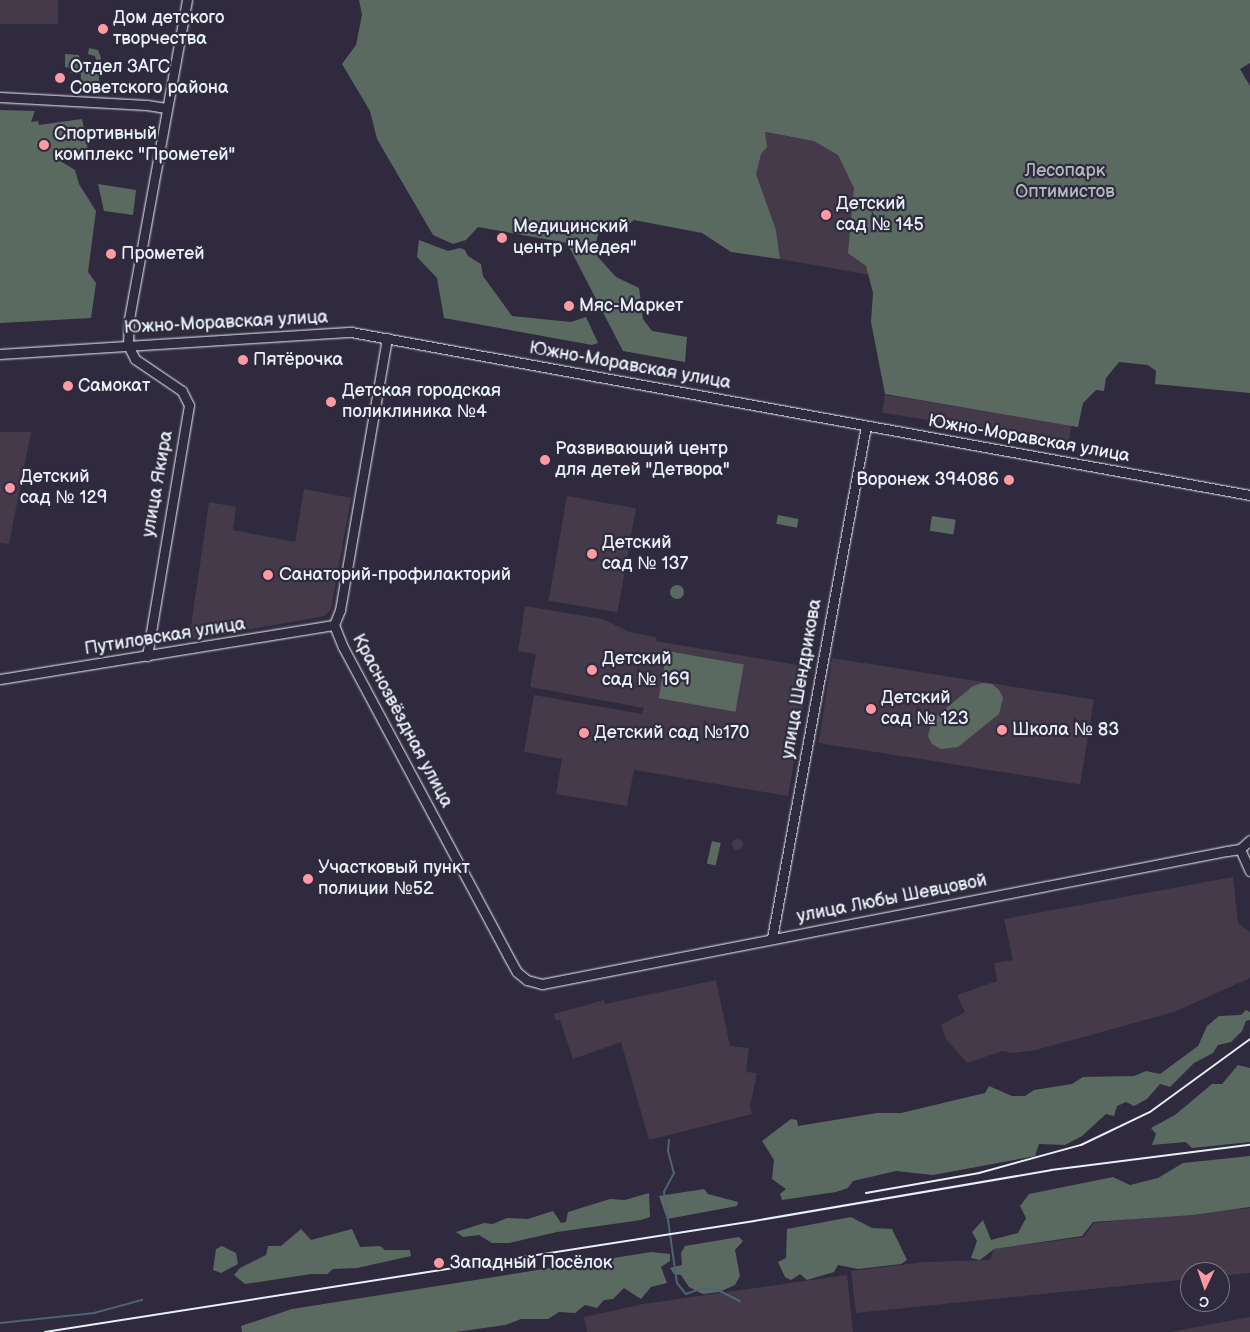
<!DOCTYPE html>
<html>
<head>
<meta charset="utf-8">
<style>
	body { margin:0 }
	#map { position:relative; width:1250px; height:1332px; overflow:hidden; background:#2f2a3d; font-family:"Balsamiq Sans",sans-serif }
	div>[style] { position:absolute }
	.built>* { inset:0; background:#443a4a; transform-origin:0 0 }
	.round { border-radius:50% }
	.green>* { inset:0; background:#5b6a61; transform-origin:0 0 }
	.stream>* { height:2px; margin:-1px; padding:0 1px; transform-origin:1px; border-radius:1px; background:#4c6476 }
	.roads { filter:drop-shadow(0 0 1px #e8f1f8) drop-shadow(0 0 1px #e8f1f8) }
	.secondary>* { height:9px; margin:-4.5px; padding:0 4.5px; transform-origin:4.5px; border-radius:4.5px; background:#2f2a3d }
	.rail>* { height:2px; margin:-1px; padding:0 1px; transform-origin:1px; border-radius:1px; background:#e8f1f8 }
	.dots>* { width:14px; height:14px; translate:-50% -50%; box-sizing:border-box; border:2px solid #2f2a3d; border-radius:50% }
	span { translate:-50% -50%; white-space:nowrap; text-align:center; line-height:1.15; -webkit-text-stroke:4.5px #2f2a3d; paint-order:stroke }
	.poi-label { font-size:18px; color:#e8f1f8 }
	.left { translate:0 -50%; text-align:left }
	.right { translate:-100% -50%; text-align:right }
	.park-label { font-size:18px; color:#b0bbbc }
	.street-label { font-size:18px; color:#e8f1f8 }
	.north { position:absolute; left:1180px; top:1262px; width:50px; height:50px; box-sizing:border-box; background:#2f2a3d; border:1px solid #797a88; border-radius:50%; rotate:183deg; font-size:14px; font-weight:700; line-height:20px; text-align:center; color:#e8f1f8 }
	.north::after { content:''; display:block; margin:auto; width:18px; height:22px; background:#ff9aa2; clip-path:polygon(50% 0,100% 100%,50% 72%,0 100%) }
</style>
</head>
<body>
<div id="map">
	<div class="built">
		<i style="left:0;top:0;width:58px;height:24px"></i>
		<i style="clip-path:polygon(756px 131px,857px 148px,875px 276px,780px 259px,776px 230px,753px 167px)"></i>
		<i style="left:885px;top:395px;width:189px;height:18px;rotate:9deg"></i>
		<i style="clip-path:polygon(0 432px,31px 432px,9px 544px,0 543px)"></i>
		<i style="clip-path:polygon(304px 489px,351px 498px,331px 609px,325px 616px,189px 640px,209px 502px,236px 507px,233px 530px,295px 542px)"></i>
		<i style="left:567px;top:496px;width:70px;height:106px;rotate:10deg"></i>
		<i style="clip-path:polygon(525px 606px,603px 619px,629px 632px,656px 637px,656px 641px,810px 667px,788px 796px,634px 770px,627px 806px,556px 794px,562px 759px,524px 752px,534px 695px,642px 714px,644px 708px,530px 687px,536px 654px,518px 651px)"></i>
		<i style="left:832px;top:658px;width:265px;height:86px;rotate:9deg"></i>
		<i class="round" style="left:731.5px;top:838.5px;width:11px;height:11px"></i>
		<i style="clip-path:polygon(1233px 877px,1238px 923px,1250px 932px,1250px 978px,1174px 1012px,1036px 1050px,1013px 1053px,1002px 1051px,967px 1063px,946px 1039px,941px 1025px,965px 1012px,957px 995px,997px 981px,994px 963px,1013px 960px,1004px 919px)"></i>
		<i style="clip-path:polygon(716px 980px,730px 1046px,749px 1048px,746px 1072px,757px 1073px,750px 1107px,752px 1114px,649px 1140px,621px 1042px,573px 1059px,560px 1020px,556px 1021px,554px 1014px,604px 1000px,605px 1004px)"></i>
		<i style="clip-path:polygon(1250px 1208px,1250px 1273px,1220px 1276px,1220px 1272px,1190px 1272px,1190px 1279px,856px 1313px,851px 1271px,925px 1262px,990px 1260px,994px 1249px,1084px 1237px,1094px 1223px)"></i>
		<i style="clip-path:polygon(847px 1275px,853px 1332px,587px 1332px,584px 1317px,643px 1304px)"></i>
		<i style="clip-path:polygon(1250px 1317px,1250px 1332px,1170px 1332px)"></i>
	</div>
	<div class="green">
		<i style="clip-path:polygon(359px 0,1250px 0,1250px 63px,1240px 69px,1250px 86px,1250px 393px,1155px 384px,1156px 371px,1148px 365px,1119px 362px,1106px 378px,1104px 391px,1096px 390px,1083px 403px,1078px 427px,885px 394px,871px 322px,873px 293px,866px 266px,848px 253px,854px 188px,838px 155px,814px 141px,765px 132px,767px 147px,761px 154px,756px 174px,776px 230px,780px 259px,731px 252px,702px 233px,634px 220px,622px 230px,611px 233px,599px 229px,595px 248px,597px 256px,616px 277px,639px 288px,643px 319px,652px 331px,687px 337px,685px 362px,623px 351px,567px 243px,478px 227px,466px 240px,453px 244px,433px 235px,377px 139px,370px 111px,342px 64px,356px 45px,362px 15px)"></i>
		<i style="clip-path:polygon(89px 48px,98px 50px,101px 58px,98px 67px,95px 56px,88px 54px)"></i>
		<i style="clip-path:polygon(65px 54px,79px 55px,82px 70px,99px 72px,99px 89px,80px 88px,81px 74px,70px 73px,70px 68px,65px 67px)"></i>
		<i style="clip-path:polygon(0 110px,35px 111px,31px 122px,38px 121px,39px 125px,82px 119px,88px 150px,54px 157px,75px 170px,79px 184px,96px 211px,88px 272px,96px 283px,91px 318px,0 323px)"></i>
		<i style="clip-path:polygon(98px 184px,136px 190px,133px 215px,104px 211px)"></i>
		<i style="clip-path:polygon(419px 240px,448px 251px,460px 248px,465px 250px,468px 256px,481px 264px,483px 276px,512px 316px,571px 322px,586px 317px,598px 343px,592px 345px,444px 318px,437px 278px,417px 257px)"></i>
		<i style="left:778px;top:515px;width:21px;height:9px;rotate:11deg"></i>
		<i style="left:932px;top:516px;width:24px;height:15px;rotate:9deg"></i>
		<i class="round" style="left:670px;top:585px;width:14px;height:14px"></i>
		<i style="left:667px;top:651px;width:78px;height:48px;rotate:10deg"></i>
		<i style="clip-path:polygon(982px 683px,992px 684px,999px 690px,1003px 698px,999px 714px,958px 747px,941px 749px,932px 744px,928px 736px,932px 720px,973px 686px)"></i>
		<i style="left:712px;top:841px;width:9px;height:23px;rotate:13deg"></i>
		<i style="clip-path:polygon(1246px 1010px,1250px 1012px,1250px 1020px,1246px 1021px,1242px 1031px,1231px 1042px,1218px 1045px,1213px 1053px,1194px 1063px,1170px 1087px,1160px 1084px,1147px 1099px,1134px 1106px,1126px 1102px,1117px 1106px,1114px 1116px,1106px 1114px,1082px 1136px,1065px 1145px,1039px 1144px,1035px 1156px,933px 1175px,896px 1171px,853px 1181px,848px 1188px,836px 1192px,782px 1200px,780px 1194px,786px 1189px,772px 1179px,774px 1160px,762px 1141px,791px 1119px,797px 1120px,798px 1126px,877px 1113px,901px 1113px,985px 1093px,989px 1086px,1012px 1096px,1025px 1096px,1034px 1090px,1072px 1084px,1083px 1077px,1134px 1076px,1146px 1071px,1160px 1074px,1198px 1046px,1207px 1026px,1219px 1016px,1241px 1015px)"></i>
		<i style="clip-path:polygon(1238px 1065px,1250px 1068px,1250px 1142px,1192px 1148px,1186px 1142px,1152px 1145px,1156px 1134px,1151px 1128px,1175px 1115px,1212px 1084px,1222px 1084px)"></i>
		<i style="clip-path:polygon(1250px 1156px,1250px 1207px,1192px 1215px,1093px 1222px,1082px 1236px,994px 1249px,980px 1260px,971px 1258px,977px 1241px,972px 1232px,983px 1220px,991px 1240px,1018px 1233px,1026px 1218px,1020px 1206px,1029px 1194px,1113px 1177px,1130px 1185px,1158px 1178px,1183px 1163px)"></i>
		<i style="clip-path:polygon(704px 1189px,708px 1194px,738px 1202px,737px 1206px,667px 1219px,659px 1196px)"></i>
		<i style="clip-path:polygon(649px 1193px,650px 1217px,641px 1220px,557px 1232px,509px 1243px,492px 1243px,479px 1235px,463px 1237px,456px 1232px,484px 1223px,493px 1224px,507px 1218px,528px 1219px,553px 1211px,561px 1223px,566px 1222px,568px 1212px,610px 1199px,625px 1200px)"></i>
		<i style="clip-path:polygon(851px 1217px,872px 1228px,892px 1229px,907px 1260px,901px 1264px,858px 1269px,838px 1265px,834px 1272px,807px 1280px,800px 1274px,791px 1280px,785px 1277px,778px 1262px,786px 1258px,787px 1229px)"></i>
		<i style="clip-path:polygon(301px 1229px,311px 1240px,352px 1229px,360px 1247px,380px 1246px,385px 1250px,410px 1250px,411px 1256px,357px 1268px,333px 1269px,327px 1274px,311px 1274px,245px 1284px,234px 1275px,240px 1268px,266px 1255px,268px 1246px,281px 1246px)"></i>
		<i style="clip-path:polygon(739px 1237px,743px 1241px,735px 1250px,740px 1276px,735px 1285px,719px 1292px,703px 1294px,689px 1287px,681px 1275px,674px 1274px,670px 1268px,682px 1265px,681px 1253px,685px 1246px)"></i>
		<i style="clip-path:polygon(222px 1246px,236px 1253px,238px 1264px,221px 1273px,213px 1270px,216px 1249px)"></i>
		<i style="clip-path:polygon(651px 1252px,670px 1254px,670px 1261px,661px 1267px,667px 1283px,651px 1287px,641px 1299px,624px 1288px,613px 1299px,604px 1300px,597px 1308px,585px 1305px,575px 1313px,559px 1312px,548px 1319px,521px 1319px,505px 1325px,456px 1332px,242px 1332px,241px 1326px,292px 1309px)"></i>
	</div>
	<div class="stream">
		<i style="left:669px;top:1140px;width:11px;rotate:95deg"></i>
		<i style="left:668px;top:1151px;width:23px;rotate:75deg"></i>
		<i style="left:674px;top:1173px;width:21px;rotate:118deg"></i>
		<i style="left:664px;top:1192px;width:92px;rotate:81.9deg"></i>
		<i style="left:677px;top:1283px;width:14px;rotate:51deg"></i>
		<i style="left:686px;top:1294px;width:15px;rotate:-20deg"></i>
		<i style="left:700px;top:1289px;width:16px"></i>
		<i style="left:716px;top:1289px;width:27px;rotate:27deg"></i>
		<i style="left:0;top:1323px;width:95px;rotate:-6.1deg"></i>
		<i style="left:94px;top:1313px;width:50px;rotate:-15.2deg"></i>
	</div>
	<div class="roads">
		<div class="secondary">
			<i style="left:0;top:97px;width:147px;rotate:3.1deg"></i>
			<i style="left:147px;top:105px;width:19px;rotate:9deg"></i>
			<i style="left:387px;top:338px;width:276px;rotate:99.8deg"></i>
			<i style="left:340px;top:610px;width:16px;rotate:112deg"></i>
			<i style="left:334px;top:625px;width:24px;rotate:68deg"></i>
			<i style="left:343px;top:647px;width:350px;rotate:61.9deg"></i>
			<i style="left:508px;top:956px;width:18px;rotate:61deg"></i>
			<i style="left:517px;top:972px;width:13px;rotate:39deg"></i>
			<i style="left:527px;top:980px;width:16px;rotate:15deg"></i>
			<i style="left:542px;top:984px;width:698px;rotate:-10.99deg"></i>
			<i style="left:1227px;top:851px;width:13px;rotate:-9deg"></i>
			<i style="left:1240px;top:849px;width:13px;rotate:-42deg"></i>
			<i style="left:0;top:354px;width:352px;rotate:-3.6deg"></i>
			<i style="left:351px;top:332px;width:914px;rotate:10.28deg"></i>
			<i style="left:147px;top:656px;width:254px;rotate:-80.5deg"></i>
			<i style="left:189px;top:405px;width:16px;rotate:-117deg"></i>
			<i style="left:182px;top:391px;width:57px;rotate:-145.8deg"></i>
			<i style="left:135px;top:359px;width:16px;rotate:-117deg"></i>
			<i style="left:128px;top:345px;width:26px;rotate:-88deg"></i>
			<i style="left:129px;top:319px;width:324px;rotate:-79.7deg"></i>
			<i style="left:0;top:679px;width:338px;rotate:-9.2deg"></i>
			<i style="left:1240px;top:849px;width:24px;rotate:66deg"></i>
			<i style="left:772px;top:938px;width:521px;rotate:-79.6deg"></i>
		</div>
	</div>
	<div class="rail">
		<i style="left:866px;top:1193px;width:115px;rotate:-10deg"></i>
		<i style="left:979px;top:1173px;width:106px;rotate:-15.4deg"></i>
		<i style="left:1081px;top:1145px;width:76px;rotate:-25.6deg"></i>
		<i style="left:1150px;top:1112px;width:124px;rotate:-36.1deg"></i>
		<i style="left:45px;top:1332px;width:718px;rotate:-8.9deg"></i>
		<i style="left:754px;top:1221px;width:301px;rotate:-9.7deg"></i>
		<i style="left:1051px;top:1170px;width:201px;rotate:-7.2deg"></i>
	</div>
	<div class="dots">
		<i style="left:103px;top:29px;background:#ff9aa2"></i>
		<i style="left:60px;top:78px;background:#ff9aa2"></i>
		<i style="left:44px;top:145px;background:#ff9aa2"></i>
		<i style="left:826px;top:215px;background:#ff9aa2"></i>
		<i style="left:502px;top:238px;background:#ff9aa2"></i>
		<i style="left:111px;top:254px;background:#ff9aa2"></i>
		<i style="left:569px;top:306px;background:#ff9aa2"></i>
		<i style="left:243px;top:360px;background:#ff9aa2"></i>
		<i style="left:68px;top:386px;background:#ff9aa2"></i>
		<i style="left:331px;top:402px;background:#ff9aa2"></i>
		<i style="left:545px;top:460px;background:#ff9aa2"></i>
		<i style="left:1009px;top:480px;background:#ff9aa2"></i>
		<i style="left:10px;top:488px;background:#ff9aa2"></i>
		<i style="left:592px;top:554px;background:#ff9aa2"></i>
		<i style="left:268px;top:575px;background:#ff9aa2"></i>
		<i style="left:592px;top:670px;background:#ff9aa2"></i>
		<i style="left:871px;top:709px;background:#ff9aa2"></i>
		<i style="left:1002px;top:730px;background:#ff9aa2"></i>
		<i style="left:584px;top:733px;background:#ff9aa2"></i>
		<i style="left:308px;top:879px;background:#ff9aa2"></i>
		<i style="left:439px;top:1263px;background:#ff9aa2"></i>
	</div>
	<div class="poi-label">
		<span class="left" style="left:113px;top:29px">Дом детского<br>творчества</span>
		<span class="left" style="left:70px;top:78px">Отдел ЗАГС<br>Советского района</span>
		<span class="left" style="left:54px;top:145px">Спортивный<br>комплекс "Прометей"</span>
		<span class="left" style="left:836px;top:215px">Детский<br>сад № 145</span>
		<span class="left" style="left:513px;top:238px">Медицинский<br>центр "Медея"</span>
		<span class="left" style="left:121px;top:254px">Прометей</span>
		<span class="left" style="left:579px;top:306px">Мяс-Маркет</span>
		<span class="left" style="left:253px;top:360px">Пятёрочка</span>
		<span class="left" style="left:78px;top:386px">Самокат</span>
		<span class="left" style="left:342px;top:402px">Детская городская<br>поликлиника №4</span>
		<span class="left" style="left:555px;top:460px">Развивающий центр<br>для детей "Детвора"</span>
		<span class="left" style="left:20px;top:488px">Детский<br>сад № 129</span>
		<span class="right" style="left:999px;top:480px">Воронеж 394086</span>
		<span class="left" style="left:602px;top:554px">Детский<br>сад № 137</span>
		<span class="left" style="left:279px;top:575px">Cанаторий-профилакторий</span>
		<span class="left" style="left:602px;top:670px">Детский<br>сад № 169</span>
		<span class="left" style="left:881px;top:709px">Детский<br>сад № 123</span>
		<span class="left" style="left:1012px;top:730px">Школа № 83</span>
		<span class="left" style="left:594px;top:733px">Детский сад №170</span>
		<span class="left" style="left:318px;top:879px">Участковый пункт<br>полиции №52</span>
		<span class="left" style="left:450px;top:1263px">Западный Посёлок</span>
	</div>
	<div class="park-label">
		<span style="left:1065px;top:182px">Лесопарк<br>Оптимистов</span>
	</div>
	<div class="street-label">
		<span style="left:226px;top:323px;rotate:-3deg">Южно-Моравская улица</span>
		<span style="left:630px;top:366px;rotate:10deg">Южно-Моравская улица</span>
		<span style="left:1029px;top:439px;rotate:10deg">Южно-Моравская улица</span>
		<span style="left:158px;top:484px;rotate:-80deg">улица Якира</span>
		<span style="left:165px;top:637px;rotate:-9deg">Путиловская улица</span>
		<span style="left:802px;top:679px;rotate:-80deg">улица Шендрикова</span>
		<span style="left:402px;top:721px;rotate:62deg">Краснозвёздная улица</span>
		<span style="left:892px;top:899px;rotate:-11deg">улица Любы Шевцовой</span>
	</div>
	<div class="north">С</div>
</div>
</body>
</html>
